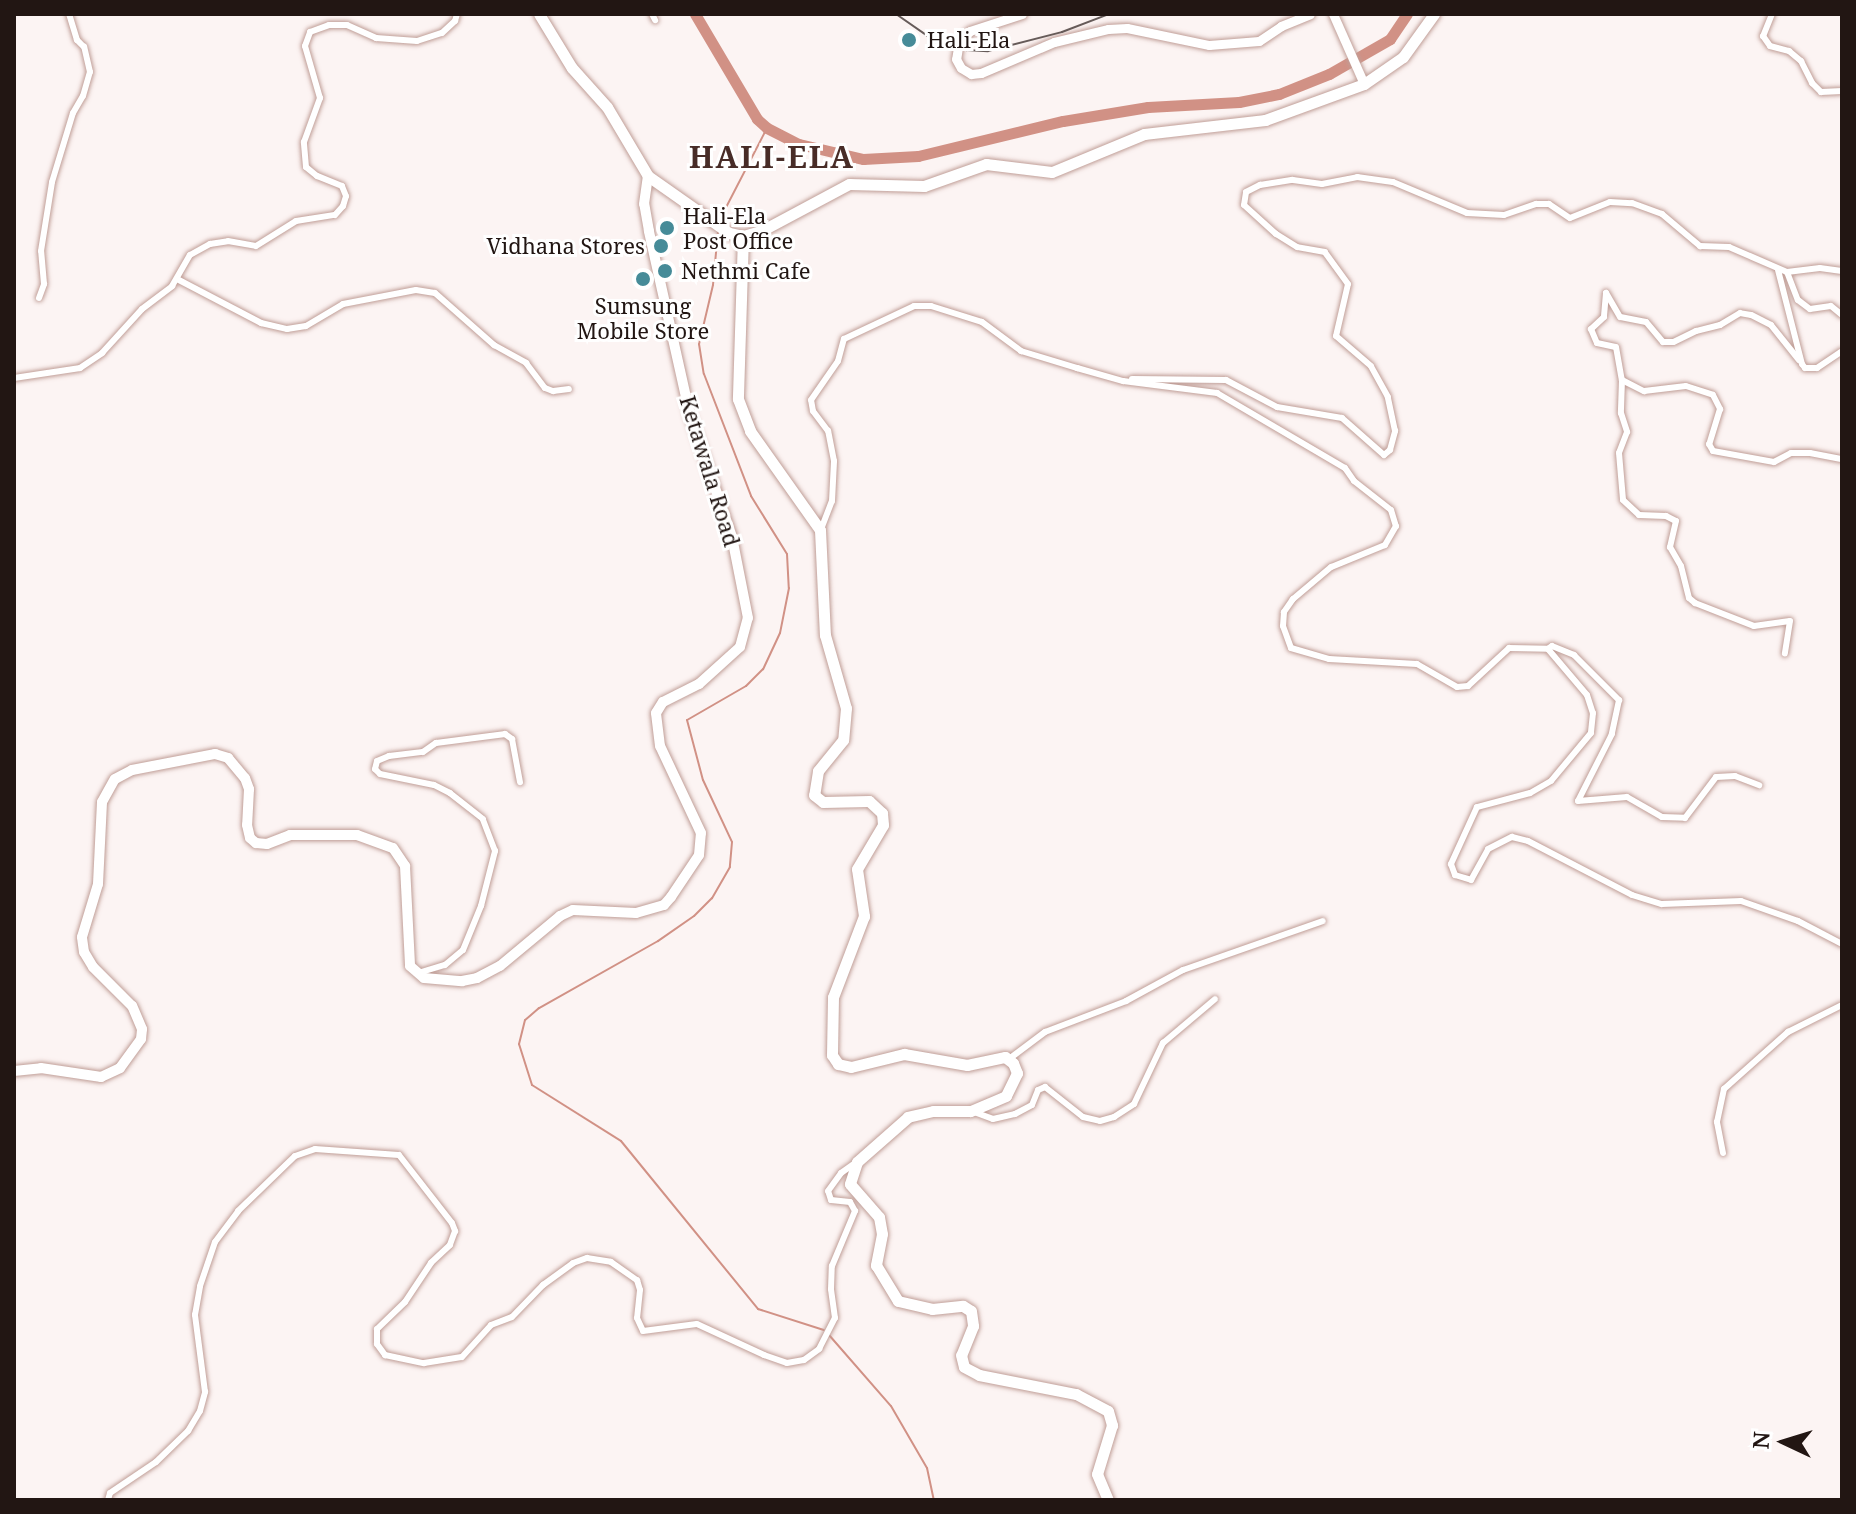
<!DOCTYPE html>
<html>
<head>
<meta charset="utf-8">
<style>
	body { margin:0 }
	#map { position:relative; width:1856px; height:1514px; overflow:hidden; background:#fcf4f3; font-family:"Noto Serif",serif }
	div>[style] { position:absolute }
	.stream>* { height:2px; margin:-1px; padding:0 1px; transform-origin:1px; border-radius:1px; background:#d19185 }
	.river>* { height:11px; margin:-5.5px; padding:0 5.5px; transform-origin:5.5px; border-radius:5.5px; background:#d19185 }
	.roads { filter:drop-shadow(0 0 2px #c09e97) drop-shadow(0 0 2px #c09e97) }
	.street>* { height:6px; margin:-3px; padding:0 3px; transform-origin:3px; border-radius:3px; background:#fff }
	.secondary>* { height:9px; margin:-4.5px; padding:0 4.5px; transform-origin:4.5px; border-radius:4.5px; background:#fff }
	.primary>* { height:10px; margin:-5px; padding:0 5px; transform-origin:5px; border-radius:5px; background:#fff }
	.highway>* { height:11px; margin:-5.5px; padding:0 5.5px; transform-origin:5.5px; border-radius:5.5px; background:#fff }
	.rail>* { height:2px; margin:-1px; padding:0 1px; transform-origin:1px; border-radius:1px; background:#665b59 }
	.dots>* { width:22px; height:22px; translate:-50% -50%; box-sizing:border-box; border:4px solid #fff; border-radius:50% }
	span { translate:-50% -50%; white-space:nowrap; text-align:center; line-height:1.15; -webkit-text-stroke:6px #fff; paint-order:stroke }
	.poi-label { font-size:22px; color:#221613 }
	.left { translate:0 -50%; text-align:left }
	.right { translate:-100% -50%; text-align:right }
	.street-label { font-size:22px; color:#221613 }
	.district-label { font-size:30px; color:#482c27; font-weight:700; letter-spacing:2px }
	.frame { position:absolute; inset:0; border:16px solid #221613; pointer-events:none }
	.north { position:absolute; left:1744px; top:1402px; width:80px; height:80px; -webkit-text-stroke:6px #fff; paint-order:stroke; rotate:274deg; font-size:22px; font-weight:700; line-height:32px; text-align:center; color:#221613 }
	.north::after { content:''; display:block; margin:auto; width:28px; height:36px; background:#221613; clip-path:polygon(50% 0,100% 100%,50% 72%,0 100%) }
</style>
</head>
<body>
<div id="map">
	<div class="stream">
		<i style="left:719px;top:221px;width:105px;rotate:-62.7deg"></i>
		<i style="left:718px;top:231px;width:54px;rotate:95.3deg"></i>
		<i style="left:713px;top:285px;width:61px;rotate:103.3deg"></i>
		<i style="left:699px;top:344px;width:30px;rotate:81deg"></i>
		<i style="left:704px;top:374px;width:131px;rotate:68.9deg"></i>
		<i style="left:751px;top:496px;width:68px;rotate:58.2deg"></i>
		<i style="left:787px;top:554px;width:34px;rotate:87deg"></i>
		<i style="left:789px;top:588px;width:46px;rotate:101.3deg"></i>
		<i style="left:780px;top:633px;width:40px;rotate:115deg"></i>
		<i style="left:763px;top:669px;width:24px;rotate:135deg"></i>
		<i style="left:746px;top:686px;width:68px;rotate:150deg"></i>
		<i style="left:687px;top:720px;width:62px;rotate:75.1deg"></i>
		<i style="left:703px;top:780px;width:68px;rotate:64.9deg"></i>
		<i style="left:732px;top:842px;width:25px;rotate:95deg"></i>
		<i style="left:730px;top:867px;width:36px;rotate:120deg"></i>
		<i style="left:712px;top:898px;width:25px;rotate:135deg"></i>
		<i style="left:694px;top:916px;width:44px;rotate:145.2deg"></i>
		<i style="left:658px;top:941px;width:137px;rotate:150.6deg"></i>
		<i style="left:539px;top:1008px;width:18px;rotate:139deg"></i>
		<i style="left:525px;top:1020px;width:25px;rotate:104deg"></i>
		<i style="left:519px;top:1044px;width:43px;rotate:72.4deg"></i>
		<i style="left:532px;top:1085px;width:105px;rotate:32.2deg"></i>
		<i style="left:621px;top:1141px;width:217px;rotate:50.8deg"></i>
		<i style="left:758px;top:1309px;width:69px;rotate:17.7deg"></i>
		<i style="left:829px;top:1335px;width:94px;rotate:48.9deg"></i>
		<i style="left:891px;top:1406px;width:72px;rotate:59.9deg"></i>
		<i style="left:927px;top:1468px;width:33px;rotate:78deg"></i>
	</div>
	<div class="river">
		<i style="left:695px;top:14px;width:122px;rotate:59.4deg"></i>
		<i style="left:757px;top:119px;width:13px;rotate:42deg"></i>
		<i style="left:767px;top:128px;width:36px;rotate:27deg"></i>
		<i style="left:799px;top:144px;width:66px;rotate:13.2deg"></i>
		<i style="left:863px;top:159px;width:55px;rotate:-3.1deg"></i>
		<i style="left:918px;top:156px;width:149px;rotate:-13.6deg"></i>
		<i style="left:1063px;top:121px;width:86px;rotate:-9.4deg"></i>
		<i style="left:1148px;top:107px;width:91px;rotate:-3.1deg"></i>
		<i style="left:1239px;top:102px;width:41px;rotate:-11.3deg"></i>
		<i style="left:1279px;top:94px;width:54px;rotate:-21.8deg"></i>
		<i style="left:1329px;top:74px;width:70px;rotate:-29.8deg"></i>
		<i style="left:1390px;top:39px;width:30px;rotate:-56deg"></i>
	</div>
	<div class="roads">
		<div class="street">
			<i style="left:652px;top:14px;width:7px;rotate:63deg"></i>
			<i style="left:1772px;top:14px;width:24px;rotate:112deg"></i>
			<i style="left:1763px;top:36px;width:12px;rotate:55deg"></i>
			<i style="left:1770px;top:46px;width:20px;rotate:15deg"></i>
			<i style="left:1789px;top:51px;width:16px;rotate:40deg"></i>
			<i style="left:1801px;top:61px;width:25px;rotate:63deg"></i>
			<i style="left:1812px;top:83px;width:13px;rotate:45deg"></i>
			<i style="left:1821px;top:92px;width:21px;rotate:-3deg"></i>
			<i style="left:1778px;top:270px;width:97px;rotate:75.7deg"></i>
			<i style="left:1802px;top:364px;width:5px;rotate:53deg"></i>
			<i style="left:1805px;top:368px;width:12px"></i>
			<i style="left:1817px;top:368px;width:30px;rotate:-34deg"></i>
			<i style="left:1787px;top:272px;width:30px;rotate:69deg"></i>
			<i style="left:1798px;top:300px;width:15px;rotate:37deg"></i>
			<i style="left:1810px;top:309px;width:21px;rotate:-8deg"></i>
			<i style="left:1831px;top:306px;width:14px;rotate:39deg"></i>
			<i style="left:177px;top:279px;width:95px;rotate:27.6deg"></i>
			<i style="left:261px;top:323px;width:27px;rotate:13deg"></i>
			<i style="left:287px;top:329px;width:19px;rotate:-9deg"></i>
			<i style="left:306px;top:326px;width:43px;rotate:-30.7deg"></i>
			<i style="left:343px;top:304px;width:74px;rotate:-10.9deg"></i>
			<i style="left:416px;top:290px;width:19px;rotate:9deg"></i>
			<i style="left:435px;top:293px;width:79px;rotate:41.4deg"></i>
			<i style="left:494px;top:345px;width:37px;rotate:29deg"></i>
			<i style="left:526px;top:363px;width:31px;rotate:53deg"></i>
			<i style="left:545px;top:388px;width:9px;rotate:21deg"></i>
			<i style="left:553px;top:391px;width:16px;rotate:-7deg"></i>
			<i style="left:39px;top:298px;width:15px;rotate:-70deg"></i>
			<i style="left:44px;top:284px;width:33px;rotate:-95deg"></i>
			<i style="left:41px;top:251px;width:70px;rotate:-80.9deg"></i>
			<i style="left:52px;top:182px;width:72px;rotate:-73.1deg"></i>
			<i style="left:73px;top:113px;width:20px;rotate:-60deg"></i>
			<i style="left:83px;top:96px;width:25px;rotate:-74deg"></i>
			<i style="left:90px;top:72px;width:26px;rotate:-103deg"></i>
			<i style="left:84px;top:47px;width:10px;rotate:-135deg"></i>
			<i style="left:77px;top:40px;width:27px;rotate:-107deg"></i>
			<i style="left:1799px;top:360px;width:45px;rotate:-128.7deg"></i>
			<i style="left:1771px;top:325px;width:22px;rotate:-153deg"></i>
			<i style="left:1751px;top:315px;width:11px;rotate:-170deg"></i>
			<i style="left:1740px;top:313px;width:23px;rotate:149deg"></i>
			<i style="left:1720px;top:325px;width:25px;rotate:166deg"></i>
			<i style="left:1696px;top:331px;width:25px;rotate:154deg"></i>
			<i style="left:1673px;top:342px;width:10px;rotate:180deg"></i>
			<i style="left:1663px;top:342px;width:26px;rotate:-130deg"></i>
			<i style="left:1646px;top:322px;width:26px;rotate:-169deg"></i>
			<i style="left:1620px;top:317px;width:28px;rotate:-120deg"></i>
			<i style="left:1606px;top:293px;width:24px;rotate:95deg"></i>
			<i style="left:1604px;top:317px;width:18px;rotate:137deg"></i>
			<i style="left:1591px;top:329px;width:15px;rotate:67deg"></i>
			<i style="left:1597px;top:343px;width:19px;rotate:12deg"></i>
			<i style="left:1616px;top:347px;width:34px;rotate:80deg"></i>
			<i style="left:1622px;top:380px;width:25px;rotate:27deg"></i>
			<i style="left:1644px;top:391px;width:42px;rotate:-6.8deg"></i>
			<i style="left:1686px;top:386px;width:28px;rotate:18deg"></i>
			<i style="left:1713px;top:395px;width:16px;rotate:63deg"></i>
			<i style="left:1720px;top:409px;width:37px;rotate:107deg"></i>
			<i style="left:1709px;top:444px;width:8px;rotate:60deg"></i>
			<i style="left:1713px;top:451px;width:62px;rotate:10.2deg"></i>
			<i style="left:1774px;top:462px;width:19px;rotate:-28deg"></i>
			<i style="left:1791px;top:453px;width:19px"></i>
			<i style="left:1810px;top:453px;width:33px;rotate:11deg"></i>
			<i style="left:14px;top:378px;width:67px;rotate:-8.6deg"></i>
			<i style="left:80px;top:368px;width:27px;rotate:-34deg"></i>
			<i style="left:102px;top:353px;width:59px;rotate:-47.7deg"></i>
			<i style="left:142px;top:309px;width:38px;rotate:-37deg"></i>
			<i style="left:172px;top:286px;width:36px;rotate:-60deg"></i>
			<i style="left:190px;top:255px;width:23px;rotate:-29deg"></i>
			<i style="left:210px;top:244px;width:18px;rotate:-9deg"></i>
			<i style="left:228px;top:241px;width:28px;rotate:10deg"></i>
			<i style="left:256px;top:246px;width:47px;rotate:-32deg"></i>
			<i style="left:296px;top:221px;width:39px;rotate:-9deg"></i>
			<i style="left:335px;top:215px;width:12px;rotate:-48deg"></i>
			<i style="left:343px;top:206px;width:10px;rotate:-73deg"></i>
			<i style="left:346px;top:196px;width:11px;rotate:-112deg"></i>
			<i style="left:342px;top:186px;width:27px;rotate:-158deg"></i>
			<i style="left:317px;top:176px;width:14px;rotate:-141deg"></i>
			<i style="left:306px;top:167px;width:25px;rotate:-95deg"></i>
			<i style="left:304px;top:142px;width:47px;rotate:-70deg"></i>
			<i style="left:320px;top:98px;width:54px;rotate:-106.1deg"></i>
			<i style="left:305px;top:46px;width:15px;rotate:-70deg"></i>
			<i style="left:310px;top:32px;width:20px;rotate:-20deg"></i>
			<i style="left:329px;top:25px;width:18px"></i>
			<i style="left:347px;top:25px;width:32px;rotate:24deg"></i>
			<i style="left:376px;top:38px;width:41px;rotate:4.2deg"></i>
			<i style="left:417px;top:41px;width:26px;rotate:-18deg"></i>
			<i style="left:442px;top:33px;width:18px;rotate:-43deg"></i>
			<i style="left:455px;top:21px;width:7px;rotate:-74deg"></i>
			<i style="left:1132px;top:379px;width:94px;rotate:0.6deg"></i>
			<i style="left:1226px;top:380px;width:58px;rotate:27.9deg"></i>
			<i style="left:1277px;top:407px;width:66px;rotate:9.6deg"></i>
			<i style="left:1342px;top:418px;width:56px;rotate:41.4deg"></i>
			<i style="left:1384px;top:455px;width:8px;rotate:-40deg"></i>
			<i style="left:1390px;top:450px;width:20px;rotate:-75deg"></i>
			<i style="left:1395px;top:431px;width:35px;rotate:-102deg"></i>
			<i style="left:1388px;top:397px;width:35px;rotate:-119deg"></i>
			<i style="left:1371px;top:366px;width:46px;rotate:-139.4deg"></i>
			<i style="left:1336px;top:336px;width:53px;rotate:-77deg"></i>
			<i style="left:1348px;top:284px;width:39px;rotate:-126deg"></i>
			<i style="left:1325px;top:252px;width:28px;rotate:-170deg"></i>
			<i style="left:1297px;top:247px;width:25px;rotate:-148deg"></i>
			<i style="left:1276px;top:234px;width:43px;rotate:-137.8deg"></i>
			<i style="left:1244px;top:205px;width:13px;rotate:-81deg"></i>
			<i style="left:1246px;top:192px;width:16px;rotate:-27deg"></i>
			<i style="left:1260px;top:185px;width:33px;rotate:-9deg"></i>
			<i style="left:1293px;top:180px;width:29px;rotate:8deg"></i>
			<i style="left:1322px;top:184px;width:36px;rotate:-11deg"></i>
			<i style="left:1357px;top:177px;width:36px;rotate:8deg"></i>
			<i style="left:1393px;top:182px;width:80px;rotate:22.7deg"></i>
			<i style="left:1467px;top:213px;width:37px;rotate:3deg"></i>
			<i style="left:1504px;top:215px;width:34px;rotate:-19deg"></i>
			<i style="left:1536px;top:204px;width:13px"></i>
			<i style="left:1549px;top:204px;width:25px;rotate:34deg"></i>
			<i style="left:1570px;top:218px;width:43px;rotate:-21.8deg"></i>
			<i style="left:1610px;top:202px;width:22px;rotate:3deg"></i>
			<i style="left:1632px;top:203px;width:32px;rotate:20deg"></i>
			<i style="left:1662px;top:214px;width:50px;rotate:40.1deg"></i>
			<i style="left:1700px;top:246px;width:29px;rotate:2deg"></i>
			<i style="left:1729px;top:247px;width:63px;rotate:23.3deg"></i>
			<i style="left:1787px;top:272px;width:33px;rotate:-7deg"></i>
			<i style="left:1820px;top:268px;width:22px;rotate:8deg"></i>
			<i style="left:1622px;top:380px;width:33px;rotate:92deg"></i>
			<i style="left:1621px;top:413px;width:20px;rotate:72deg"></i>
			<i style="left:1627px;top:432px;width:22px;rotate:111deg"></i>
			<i style="left:1619px;top:453px;width:47px;rotate:85.1deg"></i>
			<i style="left:1623px;top:500px;width:22px;rotate:43deg"></i>
			<i style="left:1639px;top:515px;width:27px;rotate:2deg"></i>
			<i style="left:1666px;top:516px;width:11px;rotate:27deg"></i>
			<i style="left:1676px;top:521px;width:27px;rotate:103deg"></i>
			<i style="left:1670px;top:547px;width:22px;rotate:60deg"></i>
			<i style="left:1681px;top:566px;width:33px;rotate:76deg"></i>
			<i style="left:1689px;top:598px;width:8px;rotate:40deg"></i>
			<i style="left:1695px;top:603px;width:63px;rotate:21.3deg"></i>
			<i style="left:1754px;top:626px;width:36px;rotate:-8deg"></i>
			<i style="left:1790px;top:621px;width:33px;rotate:99deg"></i>
			<i style="left:820px;top:532px;width:33px;rotate:-69deg"></i>
			<i style="left:832px;top:501px;width:40px;rotate:-87.1deg"></i>
			<i style="left:834px;top:461px;width:31px;rotate:-101deg"></i>
			<i style="left:828px;top:431px;width:25px;rotate:-127deg"></i>
			<i style="left:813px;top:411px;width:11px;rotate:-100deg"></i>
			<i style="left:811px;top:400px;width:47px;rotate:-55.3deg"></i>
			<i style="left:838px;top:361px;width:23px;rotate:-75deg"></i>
			<i style="left:844px;top:339px;width:77px;rotate:-25.2deg"></i>
			<i style="left:914px;top:306px;width:17px"></i>
			<i style="left:931px;top:306px;width:53px;rotate:17.4deg"></i>
			<i style="left:982px;top:322px;width:49px;rotate:36.6deg"></i>
			<i style="left:1021px;top:351px;width:59px;rotate:16.9deg"></i>
			<i style="left:1077px;top:368px;width:48px;rotate:15.8deg"></i>
			<i style="left:1123px;top:381px;width:95px;rotate:7.3deg"></i>
			<i style="left:1217px;top:393px;width:148px;rotate:30.4deg"></i>
			<i style="left:1345px;top:468px;width:16px;rotate:55deg"></i>
			<i style="left:1354px;top:481px;width:47px;rotate:38.1deg"></i>
			<i style="left:1391px;top:510px;width:17px;rotate:73deg"></i>
			<i style="left:1396px;top:526px;width:22px;rotate:120deg"></i>
			<i style="left:1385px;top:545px;width:58px;rotate:157.8deg"></i>
			<i style="left:1331px;top:567px;width:50px;rotate:139.9deg"></i>
			<i style="left:1293px;top:599px;width:16px;rotate:125deg"></i>
			<i style="left:1284px;top:612px;width:14px;rotate:94deg"></i>
			<i style="left:1283px;top:626px;width:23px;rotate:70deg"></i>
			<i style="left:1291px;top:648px;width:40px;rotate:16deg"></i>
			<i style="left:1329px;top:659px;width:88px;rotate:3.3deg"></i>
			<i style="left:1417px;top:664px;width:46px;rotate:29.9deg"></i>
			<i style="left:1457px;top:687px;width:11px;rotate:-5deg"></i>
			<i style="left:1468px;top:686px;width:56px;rotate:-42.8deg"></i>
			<i style="left:1509px;top:648px;width:39px;rotate:1deg"></i>
			<i style="left:1548px;top:649px;width:60px;rotate:49.7deg"></i>
			<i style="left:1587px;top:695px;width:19px;rotate:72deg"></i>
			<i style="left:1593px;top:713px;width:20px;rotate:96deg"></i>
			<i style="left:1591px;top:733px;width:62px;rotate:129.8deg"></i>
			<i style="left:1551px;top:781px;width:24px;rotate:150deg"></i>
			<i style="left:1530px;top:793px;width:55px;rotate:165.2deg"></i>
			<i style="left:1477px;top:807px;width:63px;rotate:114.5deg"></i>
			<i style="left:1451px;top:864px;width:12px;rotate:70deg"></i>
			<i style="left:1455px;top:875px;width:17px;rotate:17deg"></i>
			<i style="left:1471px;top:880px;width:35px;rotate:-61deg"></i>
			<i style="left:1488px;top:849px;width:27px;rotate:-27deg"></i>
			<i style="left:1512px;top:837px;width:16px;rotate:14deg"></i>
			<i style="left:1528px;top:841px;width:117px;rotate:27.4deg"></i>
			<i style="left:1632px;top:895px;width:31px;rotate:17deg"></i>
			<i style="left:1662px;top:904px;width:79px;rotate:-2.2deg"></i>
			<i style="left:1741px;top:901px;width:60px;rotate:19.3deg"></i>
			<i style="left:1798px;top:921px;width:50px;rotate:27.6deg"></i>
			<i style="left:1548px;top:649px;width:5px;rotate:-37deg"></i>
			<i style="left:1552px;top:646px;width:24px;rotate:22deg"></i>
			<i style="left:1574px;top:655px;width:64px;rotate:45deg"></i>
			<i style="left:1619px;top:700px;width:35px;rotate:102deg"></i>
			<i style="left:1612px;top:734px;width:75px;rotate:116.9deg"></i>
			<i style="left:1578px;top:801px;width:49px;rotate:-4.7deg"></i>
			<i style="left:1627px;top:797px;width:40px;rotate:29.7deg"></i>
			<i style="left:1662px;top:817px;width:23px;rotate:2deg"></i>
			<i style="left:1685px;top:818px;width:51px;rotate:-52.9deg"></i>
			<i style="left:1716px;top:777px;width:19px;rotate:-3deg"></i>
			<i style="left:1735px;top:776px;width:26px;rotate:21deg"></i>
			<i style="left:418px;top:973px;width:28px;rotate:-17deg"></i>
			<i style="left:445px;top:965px;width:23px;rotate:-40deg"></i>
			<i style="left:463px;top:950px;width:48px;rotate:-67.8deg"></i>
			<i style="left:481px;top:906px;width:57px;rotate:-75.7deg"></i>
			<i style="left:495px;top:851px;width:34px;rotate:-111deg"></i>
			<i style="left:483px;top:819px;width:42px;rotate:-141.8deg"></i>
			<i style="left:450px;top:793px;width:18px;rotate:-153deg"></i>
			<i style="left:434px;top:785px;width:55px;rotate:-168.5deg"></i>
			<i style="left:380px;top:774px;width:7px;rotate:-135deg"></i>
			<i style="left:375px;top:769px;width:8px;rotate:-76deg"></i>
			<i style="left:377px;top:761px;width:13px;rotate:-23deg"></i>
			<i style="left:389px;top:756px;width:34px;rotate:-7deg"></i>
			<i style="left:423px;top:752px;width:16px;rotate:-35deg"></i>
			<i style="left:436px;top:743px;width:70px;rotate:-7.4deg"></i>
			<i style="left:505px;top:734px;width:9px;rotate:36deg"></i>
			<i style="left:512px;top:739px;width:44px;rotate:79.5deg"></i>
			<i style="left:1009px;top:1059px;width:45px;rotate:-36.9deg"></i>
			<i style="left:1045px;top:1032px;width:87px;rotate:-20.9deg"></i>
			<i style="left:1126px;top:1001px;width:65px;rotate:-28.5deg"></i>
			<i style="left:1183px;top:970px;width:148px;rotate:-19.3deg"></i>
			<i style="left:974px;top:1112px;width:20px;rotate:20deg"></i>
			<i style="left:993px;top:1119px;width:23px;rotate:-13deg"></i>
			<i style="left:1015px;top:1114px;width:19px;rotate:-28deg"></i>
			<i style="left:1032px;top:1105px;width:16px;rotate:-68deg"></i>
			<i style="left:1038px;top:1090px;width:8px;rotate:-23deg"></i>
			<i style="left:1045px;top:1087px;width:48px;rotate:38.3deg"></i>
			<i style="left:1083px;top:1117px;width:17px;rotate:13deg"></i>
			<i style="left:1100px;top:1121px;width:15px;rotate:-16deg"></i>
			<i style="left:1114px;top:1117px;width:24px;rotate:-33deg"></i>
			<i style="left:1134px;top:1104px;width:68px;rotate:-64.6deg"></i>
			<i style="left:1163px;top:1043px;width:68px;rotate:-40.2deg"></i>
			<i style="left:1723px;top:1153px;width:32px;rotate:-101deg"></i>
			<i style="left:1717px;top:1122px;width:34px;rotate:-78deg"></i>
			<i style="left:1724px;top:1089px;width:86px;rotate:-41.7deg"></i>
			<i style="left:1788px;top:1032px;width:60px;rotate:-26.6deg"></i>
			<i style="left:108px;top:1500px;width:7px;rotate:-74deg"></i>
			<i style="left:110px;top:1493px;width:55px;rotate:-34deg"></i>
			<i style="left:156px;top:1462px;width:45px;rotate:-44.1deg"></i>
			<i style="left:188px;top:1431px;width:23px;rotate:-59deg"></i>
			<i style="left:200px;top:1411px;width:20px;rotate:-75deg"></i>
			<i style="left:205px;top:1392px;width:78px;rotate:-97.4deg"></i>
			<i style="left:195px;top:1315px;width:29px;rotate:-80deg"></i>
			<i style="left:200px;top:1286px;width:46px;rotate:-71.2deg"></i>
			<i style="left:215px;top:1242px;width:39px;rotate:-53deg"></i>
			<i style="left:238px;top:1211px;width:79px;rotate:-44deg"></i>
			<i style="left:295px;top:1156px;width:21px;rotate:-19deg"></i>
			<i style="left:315px;top:1149px;width:84px;rotate:4.1deg"></i>
			<i style="left:399px;top:1155px;width:86px;rotate:52.1deg"></i>
			<i style="left:452px;top:1223px;width:9px;rotate:69deg"></i>
			<i style="left:455px;top:1231px;width:15px;rotate:110deg"></i>
			<i style="left:450px;top:1245px;width:26px;rotate:137deg"></i>
			<i style="left:431px;top:1263px;width:47px;rotate:123.7deg"></i>
			<i style="left:405px;top:1302px;width:39px;rotate:136deg"></i>
			<i style="left:377px;top:1329px;width:15px;rotate:90deg"></i>
			<i style="left:377px;top:1344px;width:14px;rotate:54deg"></i>
			<i style="left:385px;top:1355px;width:40px;rotate:12deg"></i>
			<i style="left:424px;top:1363px;width:38px;rotate:-9deg"></i>
			<i style="left:462px;top:1357px;width:43px;rotate:-47.8deg"></i>
			<i style="left:491px;top:1325px;width:22px;rotate:-21deg"></i>
			<i style="left:512px;top:1317px;width:45px;rotate:-45.9deg"></i>
			<i style="left:543px;top:1285px;width:37px;rotate:-36deg"></i>
			<i style="left:573px;top:1263px;width:15px;rotate:-20deg"></i>
			<i style="left:587px;top:1258px;width:24px;rotate:9deg"></i>
			<i style="left:611px;top:1262px;width:32px;rotate:35deg"></i>
			<i style="left:637px;top:1280px;width:10px;rotate:73deg"></i>
			<i style="left:640px;top:1290px;width:28px;rotate:96deg"></i>
			<i style="left:637px;top:1318px;width:14px;rotate:65deg"></i>
			<i style="left:643px;top:1331px;width:54px;rotate:-7.4deg"></i>
			<i style="left:697px;top:1324px;width:74px;rotate:24.8deg"></i>
			<i style="left:764px;top:1355px;width:24px;rotate:19deg"></i>
			<i style="left:787px;top:1363px;width:17px;rotate:-10deg"></i>
			<i style="left:804px;top:1360px;width:19px;rotate:-36deg"></i>
			<i style="left:819px;top:1349px;width:35px;rotate:-63deg"></i>
			<i style="left:835px;top:1318px;width:29px;rotate:-98deg"></i>
			<i style="left:831px;top:1289px;width:23px;rotate:-88deg"></i>
			<i style="left:832px;top:1266px;width:60px;rotate:-67.3deg"></i>
			<i style="left:855px;top:1211px;width:10px;rotate:-119deg"></i>
			<i style="left:850px;top:1202px;width:19px;rotate:-174deg"></i>
			<i style="left:831px;top:1200px;width:9px;rotate:-108deg"></i>
			<i style="left:828px;top:1191px;width:22px;rotate:-54deg"></i>
			<i style="left:841px;top:1173px;width:16px;rotate:-35deg"></i>
		</div>
		<div class="secondary">
			<i style="left:1022px;top:14px;width:55px;rotate:161.9deg"></i>
			<i style="left:970px;top:31px;width:15px;rotate:138deg"></i>
			<i style="left:959px;top:41px;width:18px;rotate:99deg"></i>
			<i style="left:956px;top:59px;width:10px;rotate:61deg"></i>
			<i style="left:961px;top:68px;width:12px;rotate:31deg"></i>
			<i style="left:971px;top:74px;width:10px;rotate:-6deg"></i>
			<i style="left:981px;top:73px;width:79px;rotate:-23deg"></i>
			<i style="left:1054px;top:42px;width:56px;rotate:-13.5deg"></i>
			<i style="left:1108px;top:29px;width:19px;rotate:-3deg"></i>
			<i style="left:1127px;top:28px;width:84px;rotate:11.7deg"></i>
			<i style="left:1209px;top:45px;width:50px;rotate:-4.6deg"></i>
			<i style="left:1259px;top:41px;width:27px;rotate:-34deg"></i>
			<i style="left:1281px;top:26px;width:31px;rotate:-22deg"></i>
			<i style="left:1333px;top:14px;width:77px;rotate:66.1deg"></i>
		</div>
		<div class="primary">
			<i style="left:14px;top:1071px;width:27px;rotate:-6deg"></i>
			<i style="left:41px;top:1068px;width:61px;rotate:8.5deg"></i>
			<i style="left:101px;top:1077px;width:21px;rotate:-25deg"></i>
			<i style="left:120px;top:1068px;width:36px;rotate:-54deg"></i>
			<i style="left:141px;top:1039px;width:10px;rotate:-84deg"></i>
			<i style="left:142px;top:1029px;width:25px;rotate:-113deg"></i>
			<i style="left:132px;top:1006px;width:55px;rotate:-135deg"></i>
			<i style="left:93px;top:967px;width:17px;rotate:-121deg"></i>
			<i style="left:84px;top:952px;width:15px;rotate:-98deg"></i>
			<i style="left:82px;top:937px;width:55px;rotate:-73.2deg"></i>
			<i style="left:98px;top:884px;width:82px;rotate:-87.2deg"></i>
			<i style="left:102px;top:802px;width:26px;rotate:-61deg"></i>
			<i style="left:115px;top:779px;width:19px;rotate:-28deg"></i>
			<i style="left:132px;top:770px;width:85px;rotate:-10.9deg"></i>
			<i style="left:215px;top:754px;width:14px;rotate:17deg"></i>
			<i style="left:228px;top:758px;width:26px;rotate:50deg"></i>
			<i style="left:245px;top:778px;width:12px;rotate:70deg"></i>
			<i style="left:249px;top:789px;width:36px;rotate:93deg"></i>
			<i style="left:247px;top:825px;width:13px;rotate:77deg"></i>
			<i style="left:250px;top:838px;width:8px;rotate:40deg"></i>
			<i style="left:256px;top:843px;width:11px;rotate:5deg"></i>
			<i style="left:267px;top:844px;width:25px;rotate:-21deg"></i>
			<i style="left:290px;top:835px;width:67px"></i>
			<i style="left:357px;top:835px;width:38px;rotate:20deg"></i>
			<i style="left:393px;top:848px;width:22px;rotate:56deg"></i>
			<i style="left:405px;top:866px;width:100px;rotate:87.1deg"></i>
			<i style="left:410px;top:966px;width:18px;rotate:41deg"></i>
			<i style="left:424px;top:978px;width:38px;rotate:5deg"></i>
			<i style="left:462px;top:981px;width:15px;rotate:-11deg"></i>
			<i style="left:477px;top:978px;width:26px;rotate:-28deg"></i>
			<i style="left:500px;top:966px;width:78px;rotate:-39.8deg"></i>
			<i style="left:560px;top:916px;width:14px;rotate:-25deg"></i>
			<i style="left:573px;top:910px;width:63px;rotate:2.7deg"></i>
			<i style="left:636px;top:913px;width:29px;rotate:-16deg"></i>
			<i style="left:664px;top:905px;width:11px;rotate:-49deg"></i>
			<i style="left:671px;top:897px;width:50px;rotate:-56.3deg"></i>
			<i style="left:699px;top:855px;width:22px;rotate:-85deg"></i>
			<i style="left:701px;top:833px;width:96px;rotate:-115.2deg"></i>
			<i style="left:660px;top:746px;width:33px;rotate:-97deg"></i>
			<i style="left:656px;top:713px;width:13px;rotate:-58deg"></i>
			<i style="left:663px;top:702px;width:40px;rotate:-26.6deg"></i>
			<i style="left:699px;top:684px;width:55px;rotate:-42.1deg"></i>
			<i style="left:740px;top:647px;width:30px;rotate:-75deg"></i>
			<i style="left:748px;top:618px;width:83px;rotate:-101.2deg"></i>
			<i style="left:732px;top:537px;width:129px;rotate:-109deg"></i>
			<i style="left:690px;top:415px;width:189px;rotate:-102.6deg"></i>
			<i style="left:649px;top:231px;width:27px;rotate:-100deg"></i>
			<i style="left:644px;top:204px;width:28px;rotate:-82deg"></i>
		</div>
		<div class="highway">
			<i style="left:539px;top:14px;width:63px;rotate:58.6deg"></i>
			<i style="left:572px;top:68px;width:52px;rotate:48.1deg"></i>
			<i style="left:607px;top:107px;width:80px;rotate:59.3deg"></i>
			<i style="left:648px;top:176px;width:99px;rotate:35.1deg"></i>
			<i style="left:729px;top:233px;width:14px;rotate:12deg"></i>
			<i style="left:743px;top:236px;width:19px;rotate:-16deg"></i>
			<i style="left:761px;top:231px;width:100px;rotate:-28.1deg"></i>
			<i style="left:849px;top:184px;width:75px;rotate:1.5deg"></i>
			<i style="left:924px;top:186px;width:66px;rotate:-19.5deg"></i>
			<i style="left:986px;top:164px;width:66px;rotate:6.9deg"></i>
			<i style="left:1052px;top:172px;width:100px;rotate:-22.4deg"></i>
			<i style="left:1144px;top:134px;width:122px;rotate:-6.6deg"></i>
			<i style="left:1265px;top:120px;width:105px;rotate:-20deg"></i>
			<i style="left:1364px;top:84px;width:47px;rotate:-34.7deg"></i>
			<i style="left:1403px;top:57px;width:53px;rotate:-54.2deg"></i>
			<i style="left:743px;top:236px;width:163px;rotate:91.8deg"></i>
			<i style="left:738px;top:399px;width:34px;rotate:69deg"></i>
			<i style="left:750px;top:431px;width:121px;rotate:54.7deg"></i>
			<i style="left:820px;top:530px;width:105px;rotate:87.3deg"></i>
			<i style="left:825px;top:635px;width:76px;rotate:74deg"></i>
			<i style="left:846px;top:708px;width:32px;rotate:95deg"></i>
			<i style="left:843px;top:740px;width:40px;rotate:129deg"></i>
			<i style="left:818px;top:771px;width:24px;rotate:99deg"></i>
			<i style="left:814px;top:795px;width:11px;rotate:38deg"></i>
			<i style="left:823px;top:802px;width:46px;rotate:-1.2deg"></i>
			<i style="left:869px;top:801px;width:18px;rotate:43deg"></i>
			<i style="left:882px;top:813px;width:12px;rotate:85deg"></i>
			<i style="left:883px;top:825px;width:51px;rotate:120.6deg"></i>
			<i style="left:857px;top:869px;width:48px;rotate:81.5deg"></i>
			<i style="left:864px;top:916px;width:87px;rotate:110.9deg"></i>
			<i style="left:833px;top:997px;width:58px;rotate:91deg"></i>
			<i style="left:832px;top:1055px;width:11px;rotate:56deg"></i>
			<i style="left:838px;top:1064px;width:13px;rotate:13deg"></i>
			<i style="left:851px;top:1067px;width:55px;rotate:-13.8deg"></i>
			<i style="left:904px;top:1054px;width:64px;rotate:9.9deg"></i>
			<i style="left:967px;top:1065px;width:39px;rotate:-12deg"></i>
			<i style="left:1005px;top:1057px;width:10px;rotate:37deg"></i>
			<i style="left:1013px;top:1063px;width:11px;rotate:68deg"></i>
			<i style="left:1017px;top:1073px;width:25px;rotate:116deg"></i>
			<i style="left:1006px;top:1096px;width:39px;rotate:157deg"></i>
			<i style="left:970px;top:1111px;width:37px;rotate:180deg"></i>
			<i style="left:933px;top:1111px;width:26px;rotate:167deg"></i>
			<i style="left:908px;top:1117px;width:68px;rotate:138.6deg"></i>
			<i style="left:857px;top:1162px;width:23px;rotate:108deg"></i>
			<i style="left:850px;top:1184px;width:44px;rotate:48.7deg"></i>
			<i style="left:879px;top:1217px;width:17px;rotate:80deg"></i>
			<i style="left:882px;top:1234px;width:32px;rotate:101deg"></i>
			<i style="left:876px;top:1265px;width:42px;rotate:58.6deg"></i>
			<i style="left:898px;top:1301px;width:35px;rotate:13deg"></i>
			<i style="left:932px;top:1309px;width:31px;rotate:-6deg"></i>
			<i style="left:963px;top:1306px;width:9px;rotate:32deg"></i>
			<i style="left:971px;top:1311px;width:15px;rotate:82deg"></i>
			<i style="left:973px;top:1326px;width:31px;rotate:112deg"></i>
			<i style="left:961px;top:1355px;width:12px;rotate:76deg"></i>
			<i style="left:964px;top:1367px;width:17px;rotate:28deg"></i>
			<i style="left:979px;top:1375px;width:99px;rotate:11.1deg"></i>
			<i style="left:1076px;top:1394px;width:36px;rotate:28deg"></i>
			<i style="left:1108px;top:1411px;width:15px;rotate:74deg"></i>
			<i style="left:1112px;top:1425px;width:51px;rotate:107deg"></i>
			<i style="left:1097px;top:1474px;width:28px;rotate:67deg"></i>
		</div>
	</div>
	<div class="rail">
		<i style="left:896px;top:14px;width:44px;rotate:34.8deg"></i>
		<i style="left:932px;top:39px;width:36px;rotate:18deg"></i>
		<i style="left:966px;top:50px;width:22px;rotate:3deg"></i>
		<i style="left:988px;top:51px;width:76px;rotate:-14.4deg"></i>
		<i style="left:1062px;top:32px;width:50px;rotate:-21deg"></i>
	</div>
	<div class="dots">
		<i style="left:909px;top:40px;background:#468b98"></i>
		<i style="left:667px;top:228px;background:#468b98"></i>
		<i style="left:661px;top:246px;background:#468b98"></i>
		<i style="left:665px;top:271px;background:#468b98"></i>
		<i style="left:643px;top:279px;background:#468b98"></i>
	</div>
	<div class="poi-label">
		<span class="left" style="left:927px;top:40px">Hali-Ela</span>
		<span class="left" style="left:683px;top:228px">Hali-Ela<br>Post Office</span>
		<span class="right" style="left:645px;top:246px">Vidhana Stores</span>
		<span class="left" style="left:681px;top:271px">Nethmi Cafe</span>
		<span style="left:643px;top:318px">Sumsung<br>Mobile Store</span>
	</div>
	<div class="street-label">
		<span style="left:710px;top:471px;rotate:73deg">Ketawala Road</span>
	</div>
	<div class="district-label">
		<span style="left:772px;top:157px">HALI-ELA</span>
	</div>
	<div class="frame"></div>
	<div class="north">N</div>
</div>
</body>
</html>
